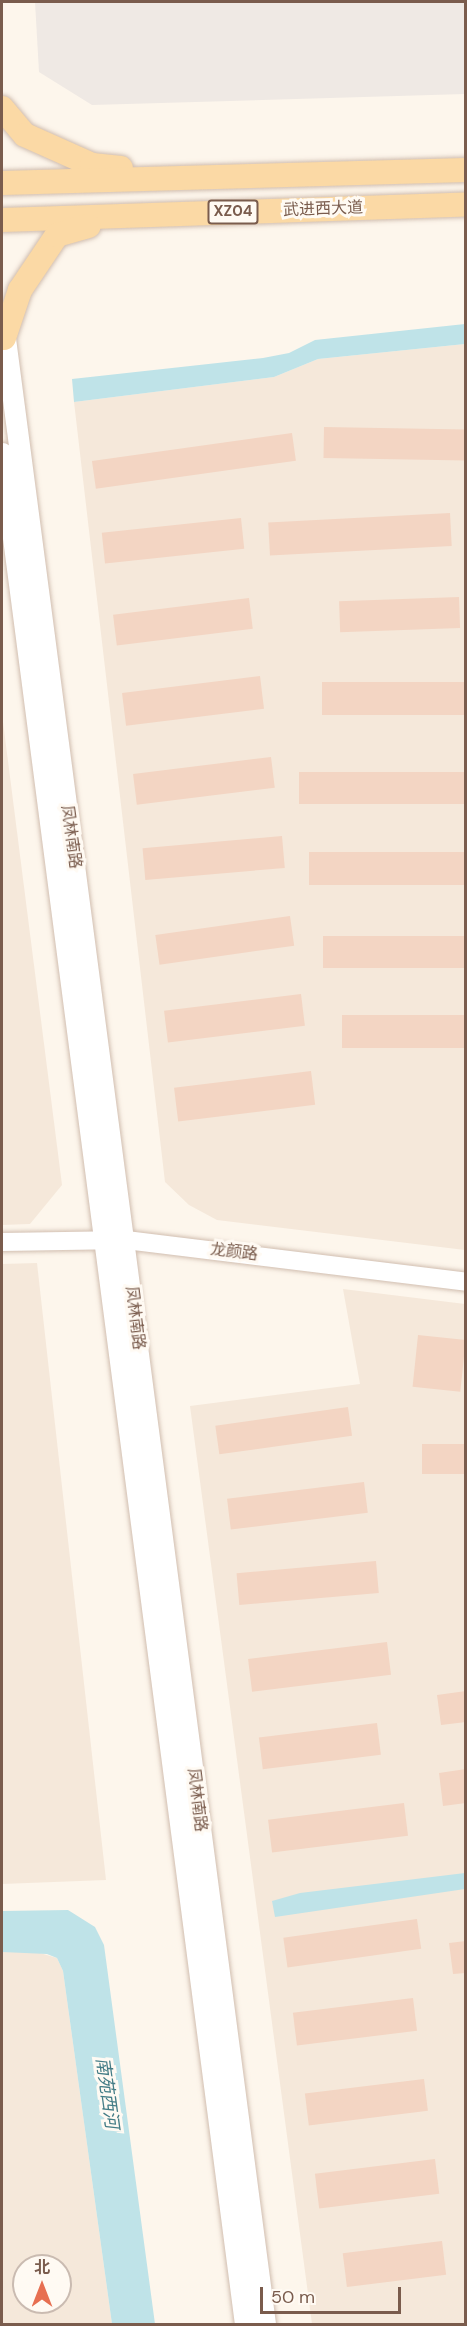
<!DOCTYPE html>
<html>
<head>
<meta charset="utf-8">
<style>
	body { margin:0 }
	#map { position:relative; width:467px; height:2326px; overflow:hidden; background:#fdf6ec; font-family:"DM Sans","Noto Sans SC",sans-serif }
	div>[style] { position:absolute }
	.residential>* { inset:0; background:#f5e8da }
	.industrial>* { inset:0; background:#efe9e4 }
	.water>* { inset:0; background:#bfe3e8 }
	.building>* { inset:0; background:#f3d5c3; transform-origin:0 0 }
	.roads { filter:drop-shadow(0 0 2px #d1beb0) drop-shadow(0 0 2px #d1beb0) }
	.tertiary>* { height:18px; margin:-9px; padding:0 9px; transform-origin:9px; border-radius:9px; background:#fff }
	.secondary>* { height:21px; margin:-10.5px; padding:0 10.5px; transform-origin:10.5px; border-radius:10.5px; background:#fff }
	.primary>* { height:24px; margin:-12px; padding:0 12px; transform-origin:12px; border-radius:12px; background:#fbd9a5 }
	span { translate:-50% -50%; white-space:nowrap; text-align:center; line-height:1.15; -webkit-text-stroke:6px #fffaf3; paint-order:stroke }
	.shield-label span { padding:2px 4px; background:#fffaf3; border:2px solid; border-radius:4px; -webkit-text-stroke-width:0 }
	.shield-label { font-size:15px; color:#7a5c4d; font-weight:700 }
	.street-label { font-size:16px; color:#7a5c4d }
	.water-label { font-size:18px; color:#437c86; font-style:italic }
	.frame { position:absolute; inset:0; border:3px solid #7a5c4d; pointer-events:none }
	.north { position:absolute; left:12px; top:2254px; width:60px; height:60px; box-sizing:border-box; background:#fffaf3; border:2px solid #cabbb1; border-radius:50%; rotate:0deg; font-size:16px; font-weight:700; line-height:24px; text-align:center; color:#7a5c4d }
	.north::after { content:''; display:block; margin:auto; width:21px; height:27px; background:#e76f51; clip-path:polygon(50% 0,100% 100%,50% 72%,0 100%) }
	.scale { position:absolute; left:260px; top:2287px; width:141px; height:27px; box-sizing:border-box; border:3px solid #7a5c4d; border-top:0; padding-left:8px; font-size:18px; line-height:21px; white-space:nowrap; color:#7a5c4d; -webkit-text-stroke:4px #fffaf3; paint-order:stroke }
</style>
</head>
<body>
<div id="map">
	<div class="residential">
		<i style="clip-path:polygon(465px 344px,465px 1250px,217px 1220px,189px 1205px,165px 1182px,74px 402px,274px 377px,318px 359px)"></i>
		<i style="clip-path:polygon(2px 714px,62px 1185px,30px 1224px,2px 1225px)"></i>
		<i style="clip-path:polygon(37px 1263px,106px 1880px,2px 1884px,2px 1264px)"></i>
		<i style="clip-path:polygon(343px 1289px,465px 1304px,465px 2324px,312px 2324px,190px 1406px,360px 1384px)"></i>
		<i style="clip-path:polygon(evenodd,33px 1951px,57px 1958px,63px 1971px,112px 2324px,2px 2324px,2px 1952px,33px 1951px,24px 2266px,60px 2266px,60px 2302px,24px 2302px,24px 2266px)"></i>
	</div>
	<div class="industrial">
		<i style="clip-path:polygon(35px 2px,465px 2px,465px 94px,92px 105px,39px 72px)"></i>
	</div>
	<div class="water">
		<i style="clip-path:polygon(465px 324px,465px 344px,318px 359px,274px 377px,74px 402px,72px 379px,263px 358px,289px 353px,315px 340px)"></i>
		<i style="clip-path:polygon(465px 1873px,465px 1889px,275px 1917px,272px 1901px,300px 1893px)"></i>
		<i style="clip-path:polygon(68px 1910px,95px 1927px,104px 1945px,155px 2324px,112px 2324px,63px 1971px,57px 1958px,47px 1954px,2px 1952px,2px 1911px)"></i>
	</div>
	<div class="building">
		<i style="left:324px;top:427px;width:142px;height:31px;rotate:1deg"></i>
		<i style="left:292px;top:433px;width:28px;height:202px;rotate:82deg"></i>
		<i style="left:450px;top:513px;width:33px;height:182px;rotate:87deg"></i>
		<i style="left:241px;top:518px;width:31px;height:140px;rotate:84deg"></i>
		<i style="left:459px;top:597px;width:31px;height:120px;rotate:88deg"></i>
		<i style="left:249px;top:598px;width:31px;height:137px;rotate:83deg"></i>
		<i style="left:260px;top:676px;width:33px;height:139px;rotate:83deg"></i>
		<i style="left:466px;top:682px;width:33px;height:144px;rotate:90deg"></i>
		<i style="left:271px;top:757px;width:31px;height:139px;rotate:83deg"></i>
		<i style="left:466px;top:772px;width:32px;height:167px;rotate:90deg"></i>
		<i style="left:282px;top:836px;width:32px;height:140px;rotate:85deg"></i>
		<i style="left:466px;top:852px;width:33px;height:157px;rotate:90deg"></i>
		<i style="left:290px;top:916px;width:30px;height:136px;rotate:82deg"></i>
		<i style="left:466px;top:936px;width:32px;height:143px;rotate:90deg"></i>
		<i style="left:301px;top:994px;width:32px;height:138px;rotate:83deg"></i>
		<i style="left:466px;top:1015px;width:33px;height:124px;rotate:90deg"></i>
		<i style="left:311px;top:1071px;width:34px;height:138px;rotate:83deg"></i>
		<i style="left:418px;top:1335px;width:48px;height:52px;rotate:6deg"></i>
		<i style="left:348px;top:1407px;width:29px;height:134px;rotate:82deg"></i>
		<i style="left:466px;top:1444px;width:30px;height:44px;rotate:90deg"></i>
		<i style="left:364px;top:1482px;width:31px;height:138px;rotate:83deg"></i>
		<i style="left:376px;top:1561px;width:32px;height:140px;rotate:85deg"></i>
		<i style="left:387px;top:1642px;width:33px;height:140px;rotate:83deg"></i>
		<i style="clip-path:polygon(466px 1691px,466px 1722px,441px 1725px,437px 1695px)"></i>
		<i style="left:377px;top:1723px;width:32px;height:119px;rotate:83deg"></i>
		<i style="clip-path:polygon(466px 1769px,466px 1803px,443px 1806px,439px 1773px)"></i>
		<i style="left:404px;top:1803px;width:33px;height:137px;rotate:83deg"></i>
		<i style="left:417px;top:1919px;width:30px;height:135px;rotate:82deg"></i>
		<i style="clip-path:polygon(466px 1941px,466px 1973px,453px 1974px,449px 1943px)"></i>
		<i style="left:413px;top:1998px;width:33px;height:121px;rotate:83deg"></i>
		<i style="left:424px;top:2079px;width:32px;height:120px;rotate:83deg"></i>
		<i style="left:435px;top:2159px;width:35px;height:121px;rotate:83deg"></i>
		<i style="left:442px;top:2241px;width:34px;height:100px;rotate:83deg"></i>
	</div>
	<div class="roads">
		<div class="tertiary">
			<i style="left:2px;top:1242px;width:124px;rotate:-0.9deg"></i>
			<i style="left:126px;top:1240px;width:343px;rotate:7deg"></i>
		</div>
		<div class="secondary">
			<i style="left:3px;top:323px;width:2018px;rotate:82.54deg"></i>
			<i style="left:2px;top:453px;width:1887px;rotate:82.6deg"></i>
		</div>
		<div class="primary">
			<i style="left:2px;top:108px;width:35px;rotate:50deg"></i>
			<i style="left:25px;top:135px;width:73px;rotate:24.1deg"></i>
			<i style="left:92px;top:165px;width:29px;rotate:6deg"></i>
			<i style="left:2px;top:183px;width:464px;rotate:-1.6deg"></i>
			<i style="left:2px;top:220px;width:464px;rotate:-1.9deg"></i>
			<i style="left:4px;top:338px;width:51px;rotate:-71.6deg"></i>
			<i style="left:20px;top:290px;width:66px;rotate:-56.1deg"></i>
			<i style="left:57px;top:235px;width:33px;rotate:-16deg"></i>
		</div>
	</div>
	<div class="shield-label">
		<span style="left:233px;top:212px">XZ04</span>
	</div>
	<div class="street-label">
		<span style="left:323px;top:209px;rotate:-2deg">武进西大道</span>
		<span style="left:71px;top:837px;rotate:82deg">凤林南路</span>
		<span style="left:234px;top:1252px;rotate:7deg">龙颜路</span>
		<span style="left:135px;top:1318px;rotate:83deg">凤林南路</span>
		<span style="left:197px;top:1800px;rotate:83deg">凤林南路</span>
	</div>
	<div class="water-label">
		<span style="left:107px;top:2093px;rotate:82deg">南苑西河</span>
	</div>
	<div class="frame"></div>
	<div class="north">北</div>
	<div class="scale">50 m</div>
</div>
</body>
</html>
